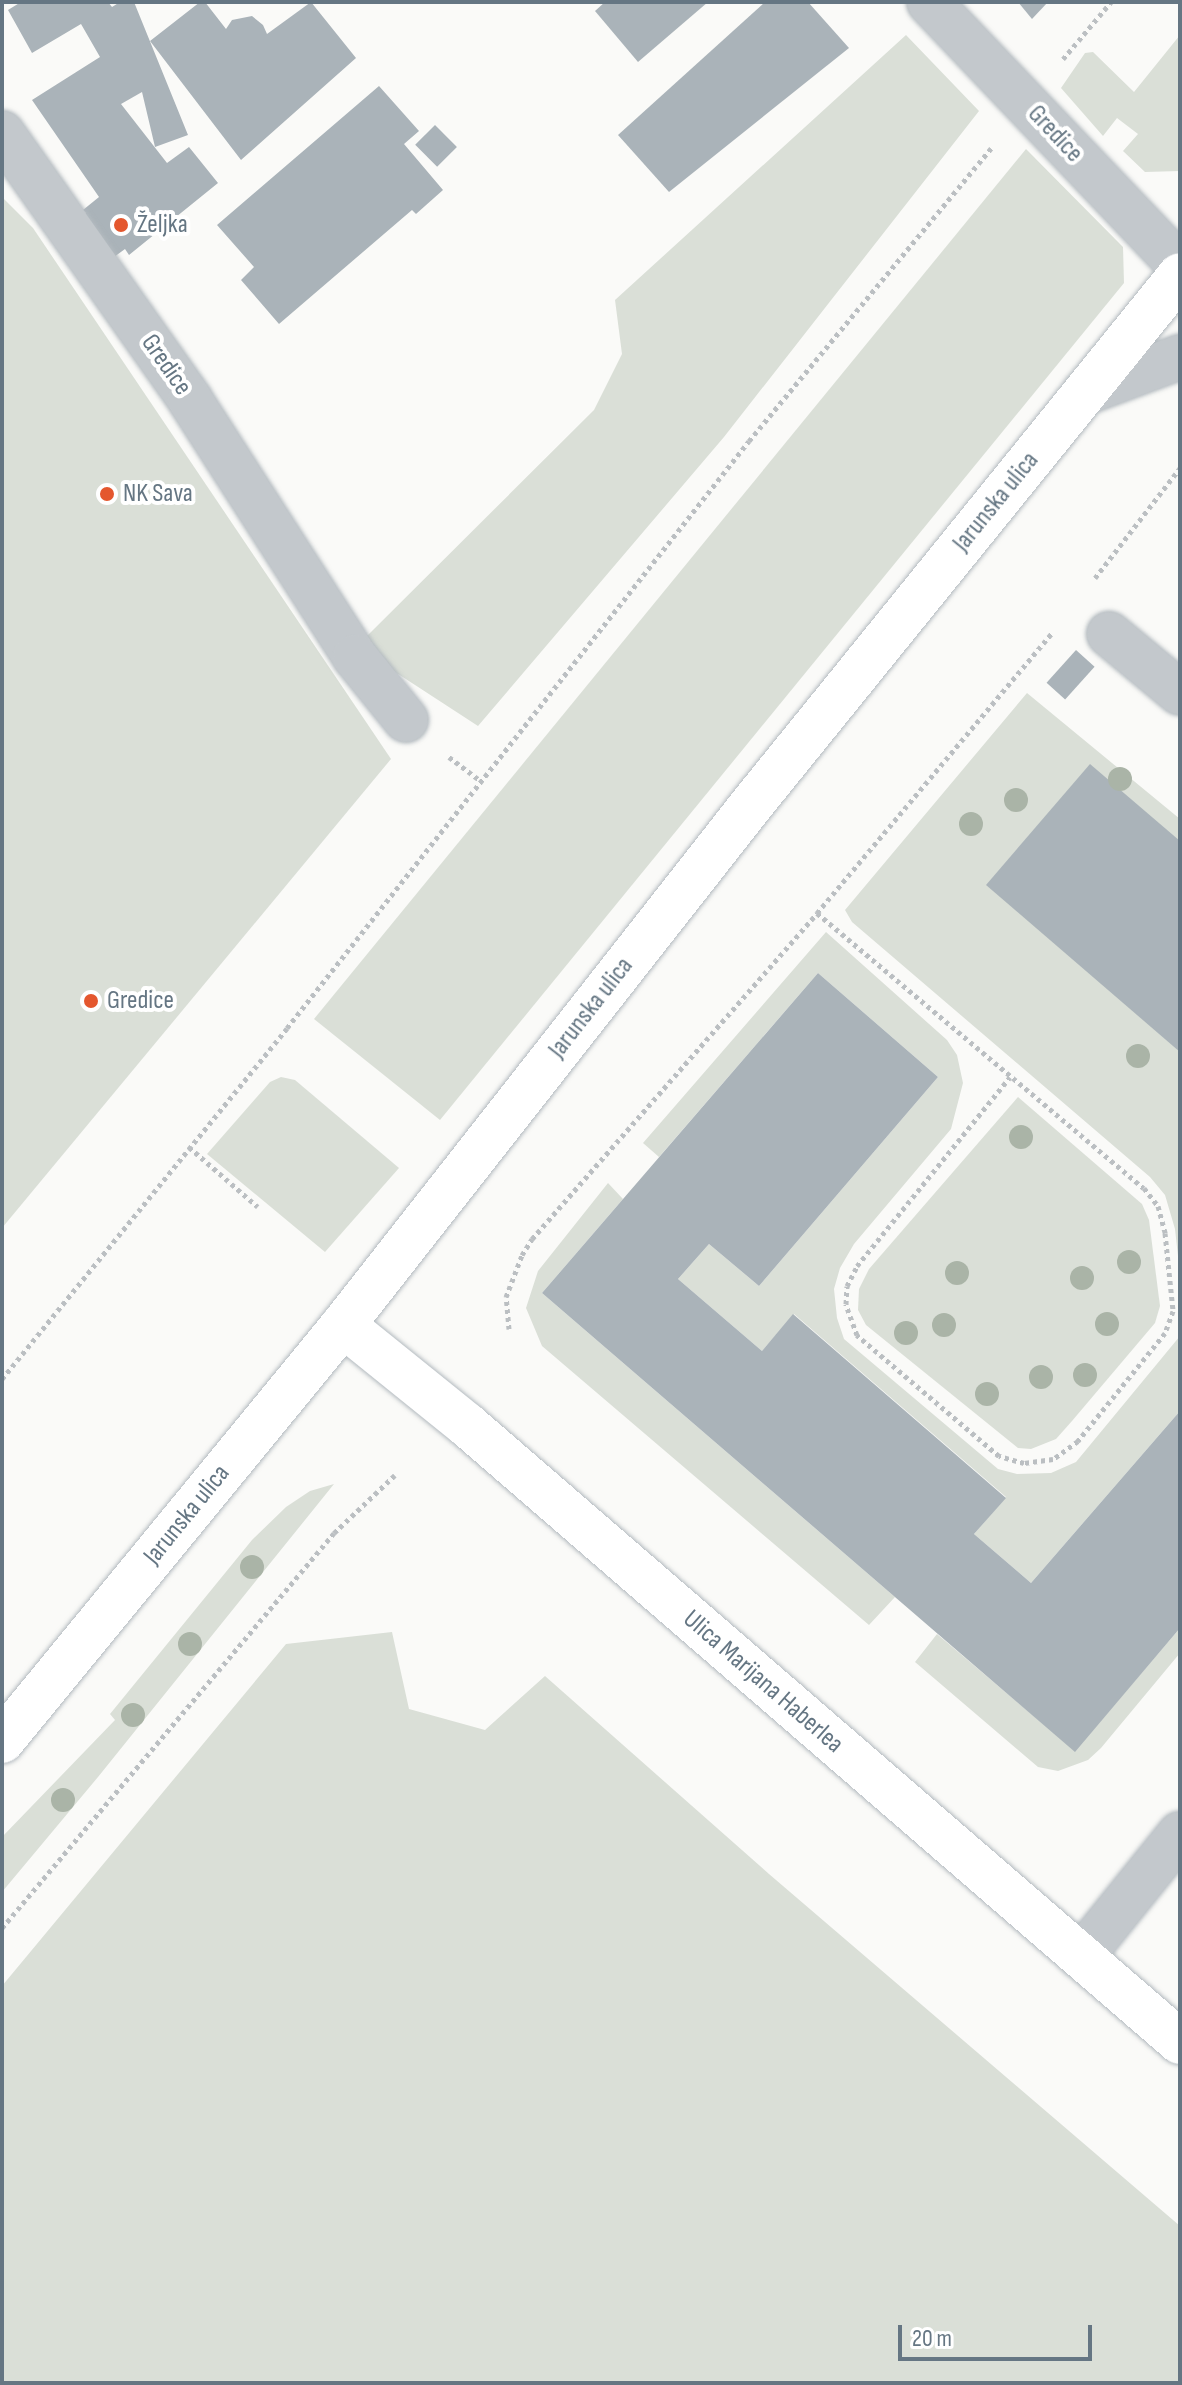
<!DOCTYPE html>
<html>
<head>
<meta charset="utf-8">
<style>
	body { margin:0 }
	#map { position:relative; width:1182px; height:2385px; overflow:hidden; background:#fafaf8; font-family:"Sofia Sans Condensed",sans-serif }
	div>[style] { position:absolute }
	.green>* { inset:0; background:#dadfd7 }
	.building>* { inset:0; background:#aab3b9; transform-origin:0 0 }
	.path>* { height:5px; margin-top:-2.5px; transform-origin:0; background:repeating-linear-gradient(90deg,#bbbfc2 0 4px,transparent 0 8px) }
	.roads { filter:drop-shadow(0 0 2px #b3babf) drop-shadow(0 0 2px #b3babf) }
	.street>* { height:44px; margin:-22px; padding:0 22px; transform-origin:22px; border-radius:22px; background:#c3c8cc }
	.secondary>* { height:44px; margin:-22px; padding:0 22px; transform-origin:22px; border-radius:22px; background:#fff }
	.trees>* { width:24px; height:24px; margin:-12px; border-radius:50%; background:#aab4a7 }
	.dots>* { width:22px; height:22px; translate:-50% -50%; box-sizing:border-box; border:4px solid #fff; border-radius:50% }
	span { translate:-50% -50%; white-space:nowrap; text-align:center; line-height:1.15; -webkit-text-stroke:8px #fff; paint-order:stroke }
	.street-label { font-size:26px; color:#657683 }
	.poi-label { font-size:26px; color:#657683 }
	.left { translate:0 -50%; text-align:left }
	.frame { position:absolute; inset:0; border:4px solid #657683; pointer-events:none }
	.scale { position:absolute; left:898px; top:2325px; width:194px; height:36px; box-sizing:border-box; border:4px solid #657683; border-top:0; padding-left:10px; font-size:24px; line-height:28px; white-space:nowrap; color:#657683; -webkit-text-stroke:6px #fff; paint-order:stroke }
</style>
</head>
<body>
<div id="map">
	<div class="green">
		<i style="clip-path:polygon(906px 35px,979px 111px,724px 437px,478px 726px,392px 670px,365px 638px,594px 410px,622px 354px,615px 300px)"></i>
		<i style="clip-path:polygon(1180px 35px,1180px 171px,1145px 172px,1123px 151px,1138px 134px,1117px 118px,1103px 136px,1061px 88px,1085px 53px,1093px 52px,1134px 92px)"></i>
		<i style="clip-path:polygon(1026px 149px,1123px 247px,1124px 283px,440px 1120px,314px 1019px)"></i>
		<i style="clip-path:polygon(2px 197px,33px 228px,391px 759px,2px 1228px)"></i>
		<i style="clip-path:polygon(1027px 693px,1180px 819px,1180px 1274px,1175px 1229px,1165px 1195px,1150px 1177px,852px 922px,845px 910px)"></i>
		<i style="clip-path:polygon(826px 932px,947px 1040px,957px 1055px,963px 1083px,951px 1129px,854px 1244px,840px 1268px,834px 1289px,837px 1318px,844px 1339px,998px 1469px,1017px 1474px,1051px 1473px,1076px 1462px,1180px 1336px,1180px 1411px,1031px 1583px,974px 1534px,1006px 1497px,794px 1314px,762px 1351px,678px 1279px,709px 1244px,759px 1286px,938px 1077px,818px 973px,659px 1157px,643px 1143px)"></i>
		<i style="clip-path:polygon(281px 1077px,295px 1080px,399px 1168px,325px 1252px,207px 1154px,270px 1082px)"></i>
		<i style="clip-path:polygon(1018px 1097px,1142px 1204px,1149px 1220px,1160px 1306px,1155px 1323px,1072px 1421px,1056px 1439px,1031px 1449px,1018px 1448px,866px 1325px,858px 1310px,859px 1289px,869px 1269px)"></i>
		<i style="clip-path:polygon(608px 1183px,623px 1199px,542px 1293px,895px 1597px,869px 1625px,542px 1346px,526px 1308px,538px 1271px)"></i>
		<i style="clip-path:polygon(334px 1484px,98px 1777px,2px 1892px,2px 1837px,115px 1720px,110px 1714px,252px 1540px,286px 1507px,310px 1491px)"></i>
		<i style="clip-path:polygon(1180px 1628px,1180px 1653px,1101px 1748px,1088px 1760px,1058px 1771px,1038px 1767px,915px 1662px,937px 1634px,1075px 1751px)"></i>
		<i style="clip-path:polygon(392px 1632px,409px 1709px,485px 1730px,545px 1676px,769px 1874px,1180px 2226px,1180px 2383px,2px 2383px,2px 1986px,286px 1644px)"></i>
	</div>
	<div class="building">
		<i style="clip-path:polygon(21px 2px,108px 2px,112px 7px,120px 2px,134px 2px,188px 135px,155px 147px,142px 92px,121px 104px,167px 163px,189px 147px,218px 183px,129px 255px,125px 249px,114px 257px,82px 216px,86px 213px,83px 210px,99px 197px,32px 100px,100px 57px,81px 24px,32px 53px,8px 10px)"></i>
		<i style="clip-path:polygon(200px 2px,205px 2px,226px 29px,232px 20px,252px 16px,263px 25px,267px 34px,311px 2px,356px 58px,241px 160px,150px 41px)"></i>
		<i style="clip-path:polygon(605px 2px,708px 2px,638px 62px,595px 11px)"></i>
		<i style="clip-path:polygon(765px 2px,808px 2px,849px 48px,669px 192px,618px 135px)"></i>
		<i style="clip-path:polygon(1018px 2px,1048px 2px,1032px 19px)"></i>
		<i style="clip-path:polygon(379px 86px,419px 131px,404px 144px,443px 190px,416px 214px,412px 210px,279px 324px,241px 280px,254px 267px,217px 225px)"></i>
		<i style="left:435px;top:125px;width:31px;height:28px;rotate:45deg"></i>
		<i style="left:1076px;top:650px;width:25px;height:44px;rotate:42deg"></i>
		<i style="clip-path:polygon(1090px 764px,1180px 841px,1180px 1052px,986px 885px)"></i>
		<i style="clip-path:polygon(818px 973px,938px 1077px,759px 1286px,709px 1244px,678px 1279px,762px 1351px,793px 1314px,1006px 1498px,974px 1534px,1031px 1583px,1180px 1411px,1180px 1628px,1075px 1752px,542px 1293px)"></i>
	</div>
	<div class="path">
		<i style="left:1063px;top:59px;width:75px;rotate:-49.9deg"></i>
		<i style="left:1095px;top:578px;width:139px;rotate:-52.3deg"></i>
		<i style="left:449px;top:757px;width:39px;rotate:37deg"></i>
		<i style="left:817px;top:913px;width:427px;rotate:40.1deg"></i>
		<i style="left:1144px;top:1188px;width:23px;rotate:52deg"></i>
		<i style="left:1158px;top:1206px;width:28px;rotate:75deg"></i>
		<i style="left:1165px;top:1233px;width:78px;rotate:84.1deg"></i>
		<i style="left:1173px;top:1311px;width:23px;rotate:110deg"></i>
		<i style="left:1165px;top:1333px;width:139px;rotate:128.9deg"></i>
		<i style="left:1078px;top:1441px;width:31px;rotate:144deg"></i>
		<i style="left:1053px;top:1459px;width:29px;rotate:172deg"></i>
		<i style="left:1024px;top:1463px;width:26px;rotate:-164deg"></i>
		<i style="left:999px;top:1456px;width:187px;rotate:-139.6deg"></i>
		<i style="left:857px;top:1335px;width:33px;rotate:-110deg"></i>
		<i style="left:846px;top:1304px;width:18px;rotate:-87deg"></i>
		<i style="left:847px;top:1286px;width:22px;rotate:-63deg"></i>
		<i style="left:857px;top:1266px;width:243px;rotate:-51deg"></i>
		<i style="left:189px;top:1147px;width:91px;rotate:41deg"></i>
		<i style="left:509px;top:1329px;width:32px;rotate:-95deg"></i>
		<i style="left:506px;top:1297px;width:45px;rotate:-69.1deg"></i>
		<i style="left:522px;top:1255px;width:19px;rotate:-58deg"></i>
		<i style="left:532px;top:1239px;width:433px;rotate:-48.8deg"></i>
		<i style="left:817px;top:913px;width:366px;rotate:-50deg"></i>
		<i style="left:2px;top:1379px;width:452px;rotate:-50.9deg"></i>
		<i style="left:287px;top:1028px;width:747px;rotate:-51.8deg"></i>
		<i style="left:749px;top:441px;width:380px;rotate:-50.4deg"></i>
		<i style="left:2px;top:1928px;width:516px;rotate:-49.95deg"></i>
		<i style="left:334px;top:1533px;width:84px;rotate:-43.6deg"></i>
	</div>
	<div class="roads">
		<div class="street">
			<i style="left:929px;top:2px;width:364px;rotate:46.4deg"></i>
			<i style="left:2px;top:133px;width:327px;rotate:54.8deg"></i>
			<i style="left:190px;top:400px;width:305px;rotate:57.3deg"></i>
			<i style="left:355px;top:657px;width:81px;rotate:51deg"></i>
			<i style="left:1084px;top:393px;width:103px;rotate:-20.6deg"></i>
			<i style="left:1109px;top:634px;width:92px;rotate:39.7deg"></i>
			<i style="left:1081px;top:1957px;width:158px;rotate:-51.2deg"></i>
		</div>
		<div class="secondary">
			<i style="left:343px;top:1325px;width:159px;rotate:38.9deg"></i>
			<i style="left:467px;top:1425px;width:943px;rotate:40.87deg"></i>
			<i style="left:2px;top:1741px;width:538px;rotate:-50.66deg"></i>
			<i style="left:343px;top:1325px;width:662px;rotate:-51.87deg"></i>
			<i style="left:752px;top:804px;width:680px;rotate:-51.02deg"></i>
		</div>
	</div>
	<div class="trees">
		<i style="left:1120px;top:779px"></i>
		<i style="left:1016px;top:800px"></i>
		<i style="left:971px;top:824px"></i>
		<i style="left:1138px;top:1056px"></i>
		<i style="left:1021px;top:1137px"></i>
		<i style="left:1129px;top:1262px"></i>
		<i style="left:957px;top:1273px"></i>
		<i style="left:1082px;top:1278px"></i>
		<i style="left:1107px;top:1324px"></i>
		<i style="left:944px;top:1325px"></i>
		<i style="left:906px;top:1333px"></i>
		<i style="left:1085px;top:1375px"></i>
		<i style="left:1041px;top:1377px"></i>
		<i style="left:987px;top:1394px"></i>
		<i style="left:252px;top:1567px"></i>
		<i style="left:190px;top:1644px"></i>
		<i style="left:133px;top:1715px"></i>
		<i style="left:63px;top:1800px"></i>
	</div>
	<div class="dots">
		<i style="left:121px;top:225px;background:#e4572e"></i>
		<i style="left:107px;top:494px;background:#e4572e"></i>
		<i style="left:91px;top:1001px;background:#e4572e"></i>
	</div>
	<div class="street-label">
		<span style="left:1055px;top:134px;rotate:47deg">Gredice</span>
		<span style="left:166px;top:365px;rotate:55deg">Gredice</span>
		<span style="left:996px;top:502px;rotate:-51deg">Jarunska ulica</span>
		<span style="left:591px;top:1008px;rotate:-52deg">Jarunska ulica</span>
		<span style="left:187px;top:1515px;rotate:-51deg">Jarunska ulica</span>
		<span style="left:763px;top:1682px;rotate:41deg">Ulica Marijana Haberlea</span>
	</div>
	<div class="poi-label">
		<span class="left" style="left:137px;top:225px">Željka</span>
		<span class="left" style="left:123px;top:494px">NK Sava</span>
		<span class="left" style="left:107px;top:1001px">Gredice</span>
	</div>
	<div class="frame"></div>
	<div class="scale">20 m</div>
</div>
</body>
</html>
